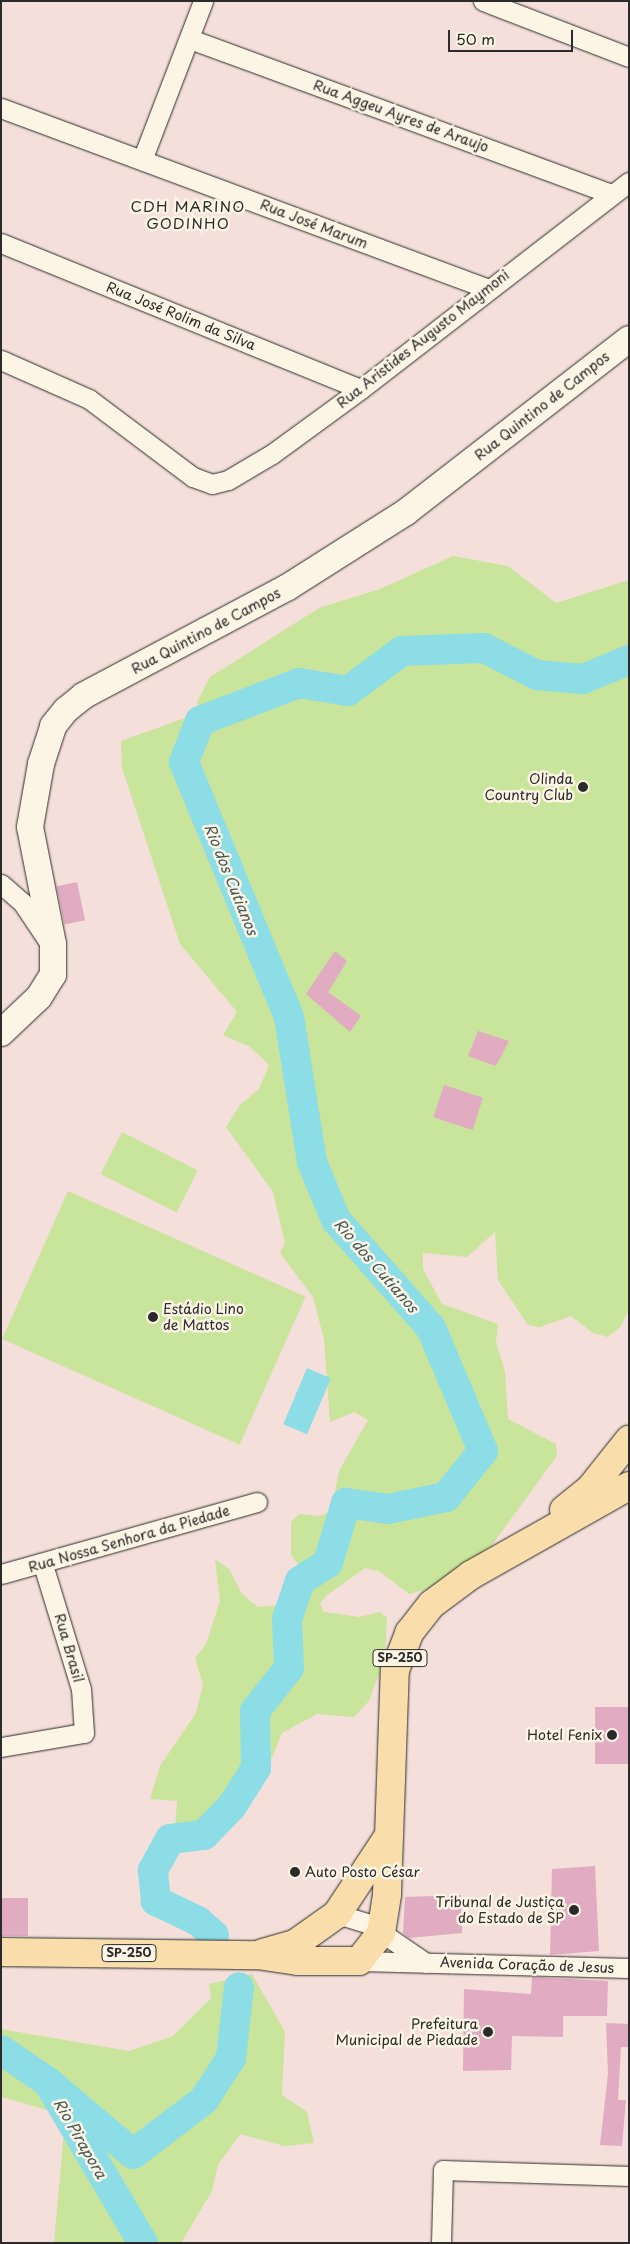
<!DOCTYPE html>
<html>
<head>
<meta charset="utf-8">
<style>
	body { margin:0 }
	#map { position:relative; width:630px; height:2244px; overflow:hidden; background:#f4dfda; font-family:"Playpen Sans",sans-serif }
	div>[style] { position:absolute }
	.green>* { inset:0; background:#c9e49b; transform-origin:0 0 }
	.water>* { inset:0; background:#8cdde5; transform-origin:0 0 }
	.river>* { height:30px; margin:-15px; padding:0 15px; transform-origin:15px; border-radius:15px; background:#8cdde5 }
	.building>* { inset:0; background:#e1abc1; transform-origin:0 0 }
	.roads { filter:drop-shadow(0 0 1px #2b2b2b) drop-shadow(0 0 1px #2b2b2b) }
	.street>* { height:19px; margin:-9.5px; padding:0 9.5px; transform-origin:9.5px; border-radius:9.5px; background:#fcf5e5 }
	.secondary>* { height:26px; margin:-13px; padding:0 13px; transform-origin:13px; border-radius:13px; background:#fcf5e5 }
	.primary>* { height:28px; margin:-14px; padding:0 14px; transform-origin:14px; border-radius:14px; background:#f9deab }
	.dots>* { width:14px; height:14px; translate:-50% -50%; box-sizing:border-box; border:2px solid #fcf5e5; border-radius:50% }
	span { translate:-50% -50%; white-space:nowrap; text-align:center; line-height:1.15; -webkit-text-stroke:5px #fcf5e5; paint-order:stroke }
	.shield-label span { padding:1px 4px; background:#fcf5e5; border:1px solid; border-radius:4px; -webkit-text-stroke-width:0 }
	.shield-label { font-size:12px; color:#2b2b2b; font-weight:700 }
	.street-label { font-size:14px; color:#2b2b2b }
	.poi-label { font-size:14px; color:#2b2b2b }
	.right { translate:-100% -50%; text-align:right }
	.left { translate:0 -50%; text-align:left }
	.neighbourhood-label { font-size:15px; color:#2b2b2b; letter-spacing:1px }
	.water-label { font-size:15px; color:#43585a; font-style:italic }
	.frame { position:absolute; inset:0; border:2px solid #2b2b2b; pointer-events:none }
	.scale { position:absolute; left:448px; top:30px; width:125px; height:22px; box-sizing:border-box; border:2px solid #2b2b2b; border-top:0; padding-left:6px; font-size:15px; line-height:18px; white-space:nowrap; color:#2b2b2b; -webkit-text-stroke:4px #fcf5e5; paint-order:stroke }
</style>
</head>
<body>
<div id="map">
	<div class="green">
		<i style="clip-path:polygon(453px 556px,508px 566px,556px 603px,629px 580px,629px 1309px,621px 1326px,608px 1337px,593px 1333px,571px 1316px,540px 1327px,528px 1325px,498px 1280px,495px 1232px,467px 1257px,423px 1253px,423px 1269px,442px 1304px,498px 1324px,496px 1342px,505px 1372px,508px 1419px,556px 1444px,557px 1456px,492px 1545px,440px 1586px,409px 1594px,379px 1571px,365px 1568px,326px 1596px,320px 1604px,324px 1612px,359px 1617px,380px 1612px,387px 1618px,385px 1657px,369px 1701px,354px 1717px,317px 1714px,282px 1733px,269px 1764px,218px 1827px,196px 1845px,185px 1845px,175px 1831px,177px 1801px,150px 1799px,160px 1766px,196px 1713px,203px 1685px,195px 1658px,206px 1644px,220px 1601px,215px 1559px,229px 1569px,242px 1594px,258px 1607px,283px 1605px,301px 1590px,306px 1577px,291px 1554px,291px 1522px,299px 1514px,319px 1516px,331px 1512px,339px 1471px,368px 1420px,354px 1412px,330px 1422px,324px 1339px,313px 1297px,280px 1253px,285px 1243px,273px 1192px,226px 1127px,240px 1105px,259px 1089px,269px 1065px,250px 1047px,223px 1035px,237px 1012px,180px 944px,122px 768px,121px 741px,199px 713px,197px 702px,210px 677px,319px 608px,380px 589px)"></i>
		<i style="left:122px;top:1132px;width:85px;height:47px;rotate:27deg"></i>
		<i style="left:68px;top:1191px;width:260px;height:162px;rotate:24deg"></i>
		<i style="clip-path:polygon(252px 1974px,285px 2032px,282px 2095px,307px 2112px,314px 2143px,284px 2146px,240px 2134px,218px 2165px,212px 2191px,181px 2243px,54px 2243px,65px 2120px,54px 2112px,1px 2097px,1px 2029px,129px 2051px,173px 2036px,211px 1998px,209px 1984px)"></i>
	</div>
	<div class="water">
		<i style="left:307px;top:1368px;width:26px;height:61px;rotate:23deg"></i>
	</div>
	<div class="river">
		<i style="left:214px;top:1935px;width:21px;rotate:-139deg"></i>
		<i style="left:198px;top:1921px;width:47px;rotate:-154.5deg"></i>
		<i style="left:156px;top:1901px;width:31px;rotate:-96deg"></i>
		<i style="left:153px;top:1870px;width:35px;rotate:-61deg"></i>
		<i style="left:170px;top:1839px;width:34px;rotate:-7deg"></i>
		<i style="left:204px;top:1835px;width:40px;rotate:-46deg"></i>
		<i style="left:232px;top:1806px;width:45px;rotate:-57.7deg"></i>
		<i style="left:256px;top:1768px;width:57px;rotate:-91deg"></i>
		<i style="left:255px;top:1711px;width:55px;rotate:-51.7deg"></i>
		<i style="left:289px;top:1668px;width:49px;rotate:-92.3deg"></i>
		<i style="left:287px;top:1619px;width:40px;rotate:-71.1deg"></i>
		<i style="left:300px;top:1581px;width:33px;rotate:-33deg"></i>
		<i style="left:328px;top:1563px;width:63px;rotate:-73.3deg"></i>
		<i style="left:346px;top:1503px;width:42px;rotate:8.1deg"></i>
		<i style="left:388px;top:1509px;width:59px;rotate:-11.7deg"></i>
		<i style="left:446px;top:1497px;width:59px;rotate:-51.2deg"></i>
		<i style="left:483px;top:1451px;width:134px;rotate:-112.9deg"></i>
		<i style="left:431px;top:1328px;width:144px;rotate:-131.3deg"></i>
		<i style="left:336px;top:1220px;width:63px;rotate:-112.5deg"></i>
		<i style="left:312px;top:1162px;width:147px;rotate:-99deg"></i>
		<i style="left:289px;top:1017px;width:276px;rotate:-112.4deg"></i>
		<i style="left:184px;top:762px;width:44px;rotate:-68.7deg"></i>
		<i style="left:200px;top:721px;width:106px;rotate:-21deg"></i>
		<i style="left:299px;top:683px;width:50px;rotate:9.3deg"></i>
		<i style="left:348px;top:691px;width:67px;rotate:-36.5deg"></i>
		<i style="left:402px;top:651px;width:82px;rotate:-2.1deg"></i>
		<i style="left:484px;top:648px;width:59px;rotate:27deg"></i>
		<i style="left:537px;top:675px;width:46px;rotate:5deg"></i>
		<i style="left:583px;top:679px;width:50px;rotate:-22.4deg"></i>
		<i style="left:1px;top:2050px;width:57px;rotate:34.2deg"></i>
		<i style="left:48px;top:2082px;width:187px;rotate:59.5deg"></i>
		<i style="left:48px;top:2082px;width:111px;rotate:40.3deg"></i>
		<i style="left:133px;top:2154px;width:89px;rotate:-37.3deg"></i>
		<i style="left:204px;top:2100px;width:50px;rotate:-57.3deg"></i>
		<i style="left:231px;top:2058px;width:71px;rotate:-83.6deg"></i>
	</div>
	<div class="building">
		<i style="left:77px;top:882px;width:39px;height:21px;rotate:78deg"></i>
		<i style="clip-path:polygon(335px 951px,347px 961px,328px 992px,361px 1016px,350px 1032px,306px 994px)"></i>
		<i style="clip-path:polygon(478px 1031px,509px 1041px,496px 1066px,468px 1056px)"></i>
		<i style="left:444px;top:1085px;width:41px;height:34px;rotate:18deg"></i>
		<i style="left:595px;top:1707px;width:34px;height:57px"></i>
		<i style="clip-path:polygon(595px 1866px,599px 1951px,550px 1955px,552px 1869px)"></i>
		<i style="clip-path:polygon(461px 1895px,462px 1933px,409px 1938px,403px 1933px,405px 1897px)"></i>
		<i style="left:1px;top:1898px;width:27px;height:38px"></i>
		<i style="clip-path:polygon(532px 1977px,608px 1981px,607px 2016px,563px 2016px,563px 2037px,512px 2036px,511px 2070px,463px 2071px,464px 1989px,531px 1994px)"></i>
		<i style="clip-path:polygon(606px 2023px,629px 2024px,629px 2047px,621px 2047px,618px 2100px,626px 2100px,622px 2146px,600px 2145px,608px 2074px)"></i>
	</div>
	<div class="roads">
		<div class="street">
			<i style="left:483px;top:1px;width:156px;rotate:21deg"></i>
			<i style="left:190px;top:39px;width:450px;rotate:20.2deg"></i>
			<i style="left:1px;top:108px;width:517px;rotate:20.36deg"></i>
			<i style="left:142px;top:160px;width:170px;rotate:-69deg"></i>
			<i style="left:1px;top:243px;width:388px;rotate:22.1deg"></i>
			<i style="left:1px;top:360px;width:96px;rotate:23.9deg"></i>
			<i style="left:89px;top:399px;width:130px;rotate:36.9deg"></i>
			<i style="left:193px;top:477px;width:20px;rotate:20deg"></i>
			<i style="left:212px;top:484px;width:16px;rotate:-14deg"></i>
			<i style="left:228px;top:480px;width:51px;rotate:-30.6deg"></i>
			<i style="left:272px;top:454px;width:110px;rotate:-36.1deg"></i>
			<i style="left:361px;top:389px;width:339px;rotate:-37.7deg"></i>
			<i style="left:1px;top:884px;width:28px;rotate:41deg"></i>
			<i style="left:22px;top:902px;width:47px;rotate:56.3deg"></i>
			<i style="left:1px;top:1574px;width:266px;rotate:-15.7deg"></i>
			<i style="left:1px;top:1747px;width:84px;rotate:-9.6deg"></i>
			<i style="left:84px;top:1733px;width:44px;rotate:-93.9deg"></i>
			<i style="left:81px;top:1689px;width:130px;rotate:-107deg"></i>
			<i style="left:337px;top:1914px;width:34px;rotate:17deg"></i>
			<i style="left:369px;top:1924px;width:69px;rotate:34.4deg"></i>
			<i style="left:359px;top:1961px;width:270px;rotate:1.5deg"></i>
			<i style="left:441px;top:2243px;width:73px;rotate:-88.4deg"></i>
			<i style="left:443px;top:2170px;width:186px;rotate:1.8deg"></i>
		</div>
		<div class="secondary">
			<i style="left:1px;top:1033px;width:52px;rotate:-43.5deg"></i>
			<i style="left:39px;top:997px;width:26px;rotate:-58deg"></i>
			<i style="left:53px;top:975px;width:31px;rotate:-90deg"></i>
			<i style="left:53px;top:944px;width:119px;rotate:-101.1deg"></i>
			<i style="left:30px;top:827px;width:64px;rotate:-80.1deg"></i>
			<i style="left:41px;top:764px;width:40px;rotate:-72deg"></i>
			<i style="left:53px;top:726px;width:21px;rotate:-51deg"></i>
			<i style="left:66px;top:710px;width:22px;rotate:-39deg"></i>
			<i style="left:83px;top:696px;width:232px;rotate:-28deg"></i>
			<i style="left:288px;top:587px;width:140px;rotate:-32.4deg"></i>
			<i style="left:406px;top:512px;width:282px;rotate:-37.8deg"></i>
		</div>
		<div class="primary">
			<i style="left:564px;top:1510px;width:33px;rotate:-39deg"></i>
			<i style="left:590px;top:1489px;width:63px;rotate:-51.5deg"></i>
			<i style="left:1px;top:1952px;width:256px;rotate:0.7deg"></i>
			<i style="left:257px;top:1955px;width:41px;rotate:8.3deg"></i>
			<i style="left:298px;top:1961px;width:61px"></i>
			<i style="left:359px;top:1961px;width:36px;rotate:-52deg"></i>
			<i style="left:381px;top:1933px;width:39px;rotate:-81deg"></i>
			<i style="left:387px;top:1894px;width:224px;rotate:-88deg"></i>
			<i style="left:395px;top:1670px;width:40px;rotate:-69deg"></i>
			<i style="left:409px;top:1633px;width:37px;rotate:-52deg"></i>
			<i style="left:432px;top:1604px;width:49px;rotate:-36.6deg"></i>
			<i style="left:471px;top:1575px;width:181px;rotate:-29.4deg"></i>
			<i style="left:263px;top:1953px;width:33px;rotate:-16deg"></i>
			<i style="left:295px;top:1944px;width:52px;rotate:-35.5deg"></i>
			<i style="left:337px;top:1914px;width:89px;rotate:-56.5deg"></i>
		</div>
	</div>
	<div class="dots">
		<i style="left:583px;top:787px;background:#2b2b2b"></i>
		<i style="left:153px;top:1317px;background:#2b2b2b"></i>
		<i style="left:612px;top:1735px;background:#2b2b2b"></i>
		<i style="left:295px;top:1872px;background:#2b2b2b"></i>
		<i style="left:574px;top:1910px;background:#2b2b2b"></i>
		<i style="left:488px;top:2032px;background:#2b2b2b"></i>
	</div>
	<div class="shield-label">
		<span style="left:400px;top:1658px">SP-250</span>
		<span style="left:129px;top:1953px">SP-250</span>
	</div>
	<div class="street-label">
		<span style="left:401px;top:116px;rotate:20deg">Rua Aggeu Ayres de Araujo</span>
		<span style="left:314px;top:224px;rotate:21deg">Rua José Marum</span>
		<span style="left:181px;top:316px;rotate:22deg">Rua José Rolim da Silva</span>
		<span style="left:423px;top:339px;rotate:-38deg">Rua Aristides Augusto Maymoni</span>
		<span style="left:542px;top:406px;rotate:-38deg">Rua Quintino de Campos</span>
		<span style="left:206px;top:631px;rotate:-28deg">Rua Quintino de Campos</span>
		<span style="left:129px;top:1539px;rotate:-16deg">Rua Nossa Senhora da Piedade</span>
		<span style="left:69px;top:1648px;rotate:74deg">Rua Brasil</span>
		<span style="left:527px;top:1965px;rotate:2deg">Avenida Coração de Jesus</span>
	</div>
	<div class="poi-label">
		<span class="right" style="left:573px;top:787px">Olinda<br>Country Club</span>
		<span class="left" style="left:163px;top:1317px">Estádio Lino<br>de Mattos</span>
		<span class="right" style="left:602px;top:1735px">Hotel Fenix</span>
		<span class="left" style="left:305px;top:1872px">Auto Posto César</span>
		<span class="right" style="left:564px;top:1910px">Tribunal de Justiça<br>do Estado de SP</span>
		<span class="right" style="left:478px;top:2032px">Prefeitura<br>Municipal de Piedade</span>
	</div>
	<div class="neighbourhood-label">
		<span style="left:188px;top:214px">CDH MARINO<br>GODINHO</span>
	</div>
	<div class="water-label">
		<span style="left:232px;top:879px;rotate:68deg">Rio dos Cutianos</span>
		<span style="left:377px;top:1265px;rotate:49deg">Rio dos Cutianos</span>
		<span style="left:81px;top:2138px;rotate:60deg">Rio Pirapora</span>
	</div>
	<div class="frame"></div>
	<div class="scale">50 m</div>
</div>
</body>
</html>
